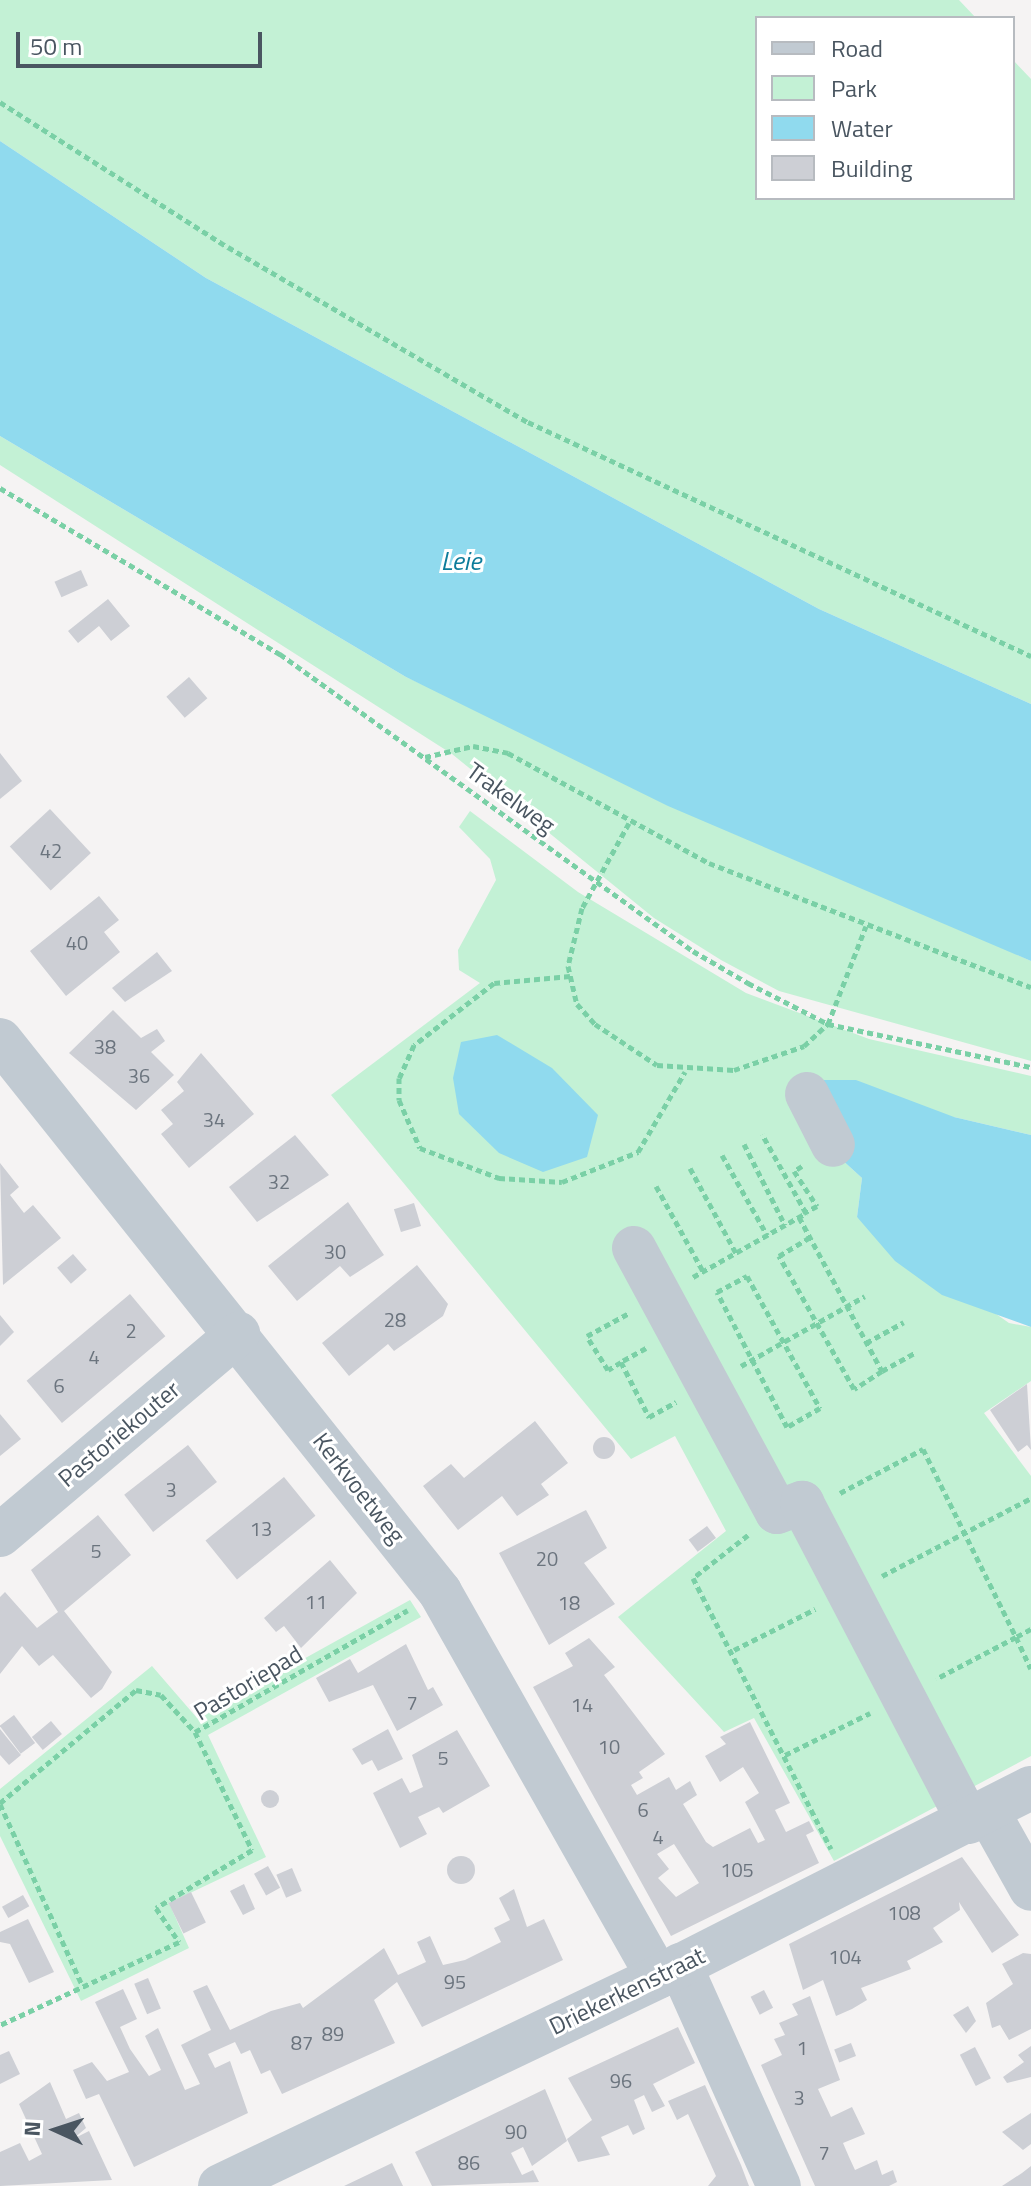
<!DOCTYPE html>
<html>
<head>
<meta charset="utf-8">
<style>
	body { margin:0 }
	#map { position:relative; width:1031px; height:2186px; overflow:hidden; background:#f5f3f3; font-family:"Titillium Web",sans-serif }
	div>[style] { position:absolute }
	.green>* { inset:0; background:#c3f1d5 }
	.water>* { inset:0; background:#90daee }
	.building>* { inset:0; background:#cdcfd5; transform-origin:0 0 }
	.round { border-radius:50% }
	.path>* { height:5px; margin-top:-2.5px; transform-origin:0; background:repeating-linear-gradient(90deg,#7ad0a6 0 6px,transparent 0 10px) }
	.minor>* { height:44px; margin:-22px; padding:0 22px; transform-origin:22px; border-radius:22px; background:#c1cad2 }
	span { translate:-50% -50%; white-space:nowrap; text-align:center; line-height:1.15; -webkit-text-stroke:6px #fff; paint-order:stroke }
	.number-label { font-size:20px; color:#6b747e }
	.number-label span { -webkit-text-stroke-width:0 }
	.street-label { font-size:24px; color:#4a5661 }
	.water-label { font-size:26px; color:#0c7c9b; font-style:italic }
	.legend { position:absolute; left:755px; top:16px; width:260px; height:184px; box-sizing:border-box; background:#fff; border:2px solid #b7bbc0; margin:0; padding:10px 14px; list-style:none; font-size:24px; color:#4a5661 }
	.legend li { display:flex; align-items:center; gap:16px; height:40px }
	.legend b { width:40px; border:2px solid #b7bbc0 }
	.north { position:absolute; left:16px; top:2090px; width:80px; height:80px; -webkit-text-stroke:6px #fff; paint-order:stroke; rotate:273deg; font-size:22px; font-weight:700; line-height:32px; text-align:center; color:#4a5661 }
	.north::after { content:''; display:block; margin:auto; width:28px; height:36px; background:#4a5661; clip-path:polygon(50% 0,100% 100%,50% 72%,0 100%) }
	.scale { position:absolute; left:16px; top:32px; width:246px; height:36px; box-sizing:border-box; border:4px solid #4a5661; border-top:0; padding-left:10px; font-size:24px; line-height:28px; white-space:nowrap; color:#4a5661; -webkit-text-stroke:6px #fff; paint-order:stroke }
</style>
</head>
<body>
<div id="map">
	<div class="green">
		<i style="clip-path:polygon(0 0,959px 0,976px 18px,757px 18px,757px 198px,1013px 198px,1013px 60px,1031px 79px,1031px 704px,819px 609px,206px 278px,0 141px)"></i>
		<i style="clip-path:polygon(0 436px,406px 677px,1031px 961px,1031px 1061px,779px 991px,721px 960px,654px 918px,452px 754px,0 465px)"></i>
		<i style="clip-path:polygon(470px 811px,578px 892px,746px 993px,869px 1039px,1031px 1076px,1031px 1135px,954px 1117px,829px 1148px,862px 1178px,857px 1217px,1009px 1323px,1031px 1327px,1031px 1381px,984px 1413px,1031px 1476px,1031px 1756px,834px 1861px,754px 1718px,724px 1732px,618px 1617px,726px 1531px,675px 1436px,631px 1459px,331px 1095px,480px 983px,459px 970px,458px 950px,496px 880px,490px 859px,459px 827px)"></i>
		<i style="clip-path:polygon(410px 1600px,421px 1617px,208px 1735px,266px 1857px,169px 1903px,189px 1948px,81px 2001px,0 1836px,0 1789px,152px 1666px,197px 1718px)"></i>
	</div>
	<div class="water">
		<i style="clip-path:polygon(0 141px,206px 278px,819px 609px,1031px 704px,1031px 961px,668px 806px,406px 677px,0 436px)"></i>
		<i style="clip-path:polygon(497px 1035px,552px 1068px,598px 1115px,587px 1157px,543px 1172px,499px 1153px,459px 1114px,453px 1078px,461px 1042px)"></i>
		<i style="clip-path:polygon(824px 1080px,856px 1080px,954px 1117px,1031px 1135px,1031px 1327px,942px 1295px,895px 1261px,857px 1217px,862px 1178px,829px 1148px,803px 1096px)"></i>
	</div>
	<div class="building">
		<i style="left:81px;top:570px;width:17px;height:29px;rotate:66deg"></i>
		<i style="clip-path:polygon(108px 599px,130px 626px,111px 641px,99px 626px,78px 643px,68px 631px)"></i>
		<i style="left:189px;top:677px;width:28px;height:30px;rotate:49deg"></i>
		<i style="clip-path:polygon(0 753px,22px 781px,0 799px)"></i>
		<i style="left:50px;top:809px;width:60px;height:55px;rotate:47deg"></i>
		<i style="clip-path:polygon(99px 896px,119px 920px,104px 932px,120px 952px,66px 996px,30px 951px)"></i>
		<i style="clip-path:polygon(157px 952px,172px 971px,125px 1002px,112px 988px)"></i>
		<i style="clip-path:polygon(113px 1010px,141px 1038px,157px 1029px,165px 1041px,151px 1052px,174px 1075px,136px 1110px,69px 1053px)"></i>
		<i style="clip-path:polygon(201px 1053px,254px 1114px,189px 1168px,161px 1134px,173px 1124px,161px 1110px,184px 1091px,177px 1082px)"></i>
		<i style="clip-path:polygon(295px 1135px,329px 1175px,257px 1222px,229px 1187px)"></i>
		<i style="clip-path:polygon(0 1163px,19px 1187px,10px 1195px,24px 1213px,33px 1205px,61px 1238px,3px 1285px)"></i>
		<i style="clip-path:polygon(348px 1202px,384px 1255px,350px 1277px,340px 1266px,297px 1301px,268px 1266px)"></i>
		<i style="left:414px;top:1203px;width:24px;height:21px;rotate:73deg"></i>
		<i style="left:73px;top:1254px;width:21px;height:21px;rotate:49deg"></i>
		<i style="clip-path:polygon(417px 1265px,448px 1304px,443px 1316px,394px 1351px,388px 1344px,349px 1376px,322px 1343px)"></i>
		<i style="left:130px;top:1294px;width:55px;height:135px;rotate:50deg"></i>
		<i style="clip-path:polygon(0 1315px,14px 1332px,0 1346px)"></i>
		<i style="clip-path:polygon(1027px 1384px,1031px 1450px,1027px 1445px,1018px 1452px,990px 1410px)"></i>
		<i style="clip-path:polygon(0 1414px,21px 1439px,0 1456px)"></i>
		<i style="clip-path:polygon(535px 1421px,568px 1463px,541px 1484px,549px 1495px,517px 1516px,502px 1496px,458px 1530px,423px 1486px,451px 1464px,464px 1478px)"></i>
		<i class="round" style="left:593px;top:1437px;width:22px;height:22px"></i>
		<i style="left:188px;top:1445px;width:47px;height:81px;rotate:52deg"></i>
		<i style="left:284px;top:1477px;width:50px;height:101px;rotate:51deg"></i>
		<i style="clip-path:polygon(586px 1510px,607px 1548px,584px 1563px,615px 1604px,549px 1645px,499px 1553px)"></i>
		<i style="clip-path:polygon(98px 1515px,131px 1555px,64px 1611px,112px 1672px,102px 1689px,91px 1698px,53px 1655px,39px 1666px,22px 1646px,0 1674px,0 1597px,5px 1592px,37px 1628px,58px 1612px,31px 1570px)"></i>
		<i style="left:707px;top:1526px;width:15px;height:23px;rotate:53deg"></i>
		<i style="clip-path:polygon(330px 1560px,357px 1593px,301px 1648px,284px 1626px,276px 1632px,264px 1618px)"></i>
		<i style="clip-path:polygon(evenodd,589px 1638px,615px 1667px,604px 1675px,665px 1754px,639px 1772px,643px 1778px,631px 1785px,637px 1795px,669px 1777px,676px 1790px,690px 1781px,697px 1795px,683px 1804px,706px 1842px,713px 1847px,750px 1828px,758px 1843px,765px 1840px,745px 1802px,759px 1793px,743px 1767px,720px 1782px,705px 1756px,726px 1744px,720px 1737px,750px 1722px,790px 1803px,775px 1810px,786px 1832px,809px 1821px,814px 1831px,806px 1835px,819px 1863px,671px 1936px,533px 1687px,573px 1666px,565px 1653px,589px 1638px,674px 1844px,699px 1883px,676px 1897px,658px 1878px,669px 1869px,657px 1854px,674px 1844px)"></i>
		<i style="clip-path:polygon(406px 1644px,428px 1690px,433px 1687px,443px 1705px,397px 1731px,373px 1685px,329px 1702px,316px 1678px,350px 1659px,358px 1673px)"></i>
		<i style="left:14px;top:1715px;width:35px;height:18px;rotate:53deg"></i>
		<i style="left:51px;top:1721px;width:17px;height:25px;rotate:50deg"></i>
		<i style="clip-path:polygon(0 1729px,21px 1755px,9px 1765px,0 1755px)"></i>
		<i style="clip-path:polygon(388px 1729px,403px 1759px,378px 1771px,372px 1760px,362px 1765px,352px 1749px)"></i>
		<i style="clip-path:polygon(457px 1730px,490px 1786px,443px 1813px,439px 1807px,418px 1817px,427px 1834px,400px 1848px,373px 1793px,402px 1778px,410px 1793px,423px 1787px,412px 1755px)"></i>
		<i class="round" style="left:261px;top:1790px;width:18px;height:18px"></i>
		<i class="round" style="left:447px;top:1856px;width:28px;height:28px"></i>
		<i style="clip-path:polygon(962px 1857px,1019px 1935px,992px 1953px,959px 1902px,960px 1910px,933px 1928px,943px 1942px,907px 1961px,911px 1969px,861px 1988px,867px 2000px,852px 2009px,836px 2016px,823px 1980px,803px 1990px,789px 1944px)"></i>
		<i style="left:268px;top:1866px;width:25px;height:16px;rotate:61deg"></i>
		<i style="left:292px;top:1868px;width:25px;height:17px;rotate:67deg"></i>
		<i style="clip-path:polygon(244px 1884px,255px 1909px,243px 1915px,230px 1891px)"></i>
		<i style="clip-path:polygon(514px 1889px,527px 1927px,544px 1919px,563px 1960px,422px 2027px,397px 1982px,374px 2000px,395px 2043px,282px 2094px,270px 2070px,261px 2074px,250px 2050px,241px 2054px,235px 2042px,208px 2054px,215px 2068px,230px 2061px,248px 2113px,134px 2167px,99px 2094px,86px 2099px,73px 2070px,92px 2062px,107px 2081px,129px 2072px,95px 2002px,123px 1989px,137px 2019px,120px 2027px,130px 2049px,149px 2076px,161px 2070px,145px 2036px,158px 2028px,185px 2090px,200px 2084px,181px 2045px,211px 2030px,193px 1991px,207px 1985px,230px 2030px,271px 2011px,300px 2003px,303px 2008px,384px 1948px,398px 1975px,426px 1962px,417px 1942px,430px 1936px,443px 1965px,465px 1960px,501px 1942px,494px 1928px,510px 1920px,499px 1898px)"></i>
		<i style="left:191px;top:1892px;width:34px;height:25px;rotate:64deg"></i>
		<i style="left:23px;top:1895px;width:13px;height:24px;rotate:61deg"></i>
		<i style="clip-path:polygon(28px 1919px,54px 1972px,29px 1983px,10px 1944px,0 1942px,0 1932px)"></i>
		<i style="clip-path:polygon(1023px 1953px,1031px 1954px,1031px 2029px,1009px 2040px,1000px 2025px,992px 2028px,986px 2003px,1013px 1984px,1002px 1964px)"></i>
		<i style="left:148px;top:1978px;width:33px;height:15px;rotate:67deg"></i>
		<i style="left:764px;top:1990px;width:20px;height:15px;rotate:63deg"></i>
		<i style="clip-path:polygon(810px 1996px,840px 2080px,818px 2089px,831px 2117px,852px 2107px,865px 2134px,843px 2143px,849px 2157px,855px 2170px,877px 2160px,882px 2175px,893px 2170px,897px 2182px,889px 2186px,815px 2186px,761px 2065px,782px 2055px,774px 2039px,785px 2035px,779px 2023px,798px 2015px,792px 2004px)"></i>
		<i style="clip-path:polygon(968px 2006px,976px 2021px,966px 2033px,953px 2015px)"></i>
		<i style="clip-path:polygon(678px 2027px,695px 2063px,653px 2084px,665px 2106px,652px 2112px,644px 2095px,634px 2100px,645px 2129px,633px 2135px,628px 2125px,601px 2137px,610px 2155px,578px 2162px,567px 2139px,592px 2120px,568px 2078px)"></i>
		<i style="left:851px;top:2043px;width:14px;height:18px;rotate:69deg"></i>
		<i style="clip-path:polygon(1031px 2046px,1031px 2077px,1007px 2083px,1003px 2077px,1024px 2062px,1018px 2055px)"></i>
		<i style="left:975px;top:2047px;width:35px;height:17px;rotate:63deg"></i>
		<i style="clip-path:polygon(9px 2051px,20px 2074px,0 2084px,0 2055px)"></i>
		<i style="clip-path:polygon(50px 2082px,66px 2119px,79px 2113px,86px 2128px,73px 2139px,89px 2131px,112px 2180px,0 2186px,0 2152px,20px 2143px,29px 2161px,42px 2154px,19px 2104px)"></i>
		<i style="clip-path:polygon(705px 2085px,741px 2165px,749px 2186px,708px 2186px,716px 2176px,688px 2114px,677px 2120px,668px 2101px)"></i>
		<i style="clip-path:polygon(545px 2089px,567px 2141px,532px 2166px,523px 2147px,511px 2153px,522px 2175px,533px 2170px,539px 2182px,432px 2186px,415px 2152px)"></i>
		<i style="clip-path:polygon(1031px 2113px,1031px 2144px,1023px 2150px,1002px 2132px)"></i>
		<i style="clip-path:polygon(392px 2163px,403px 2186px,344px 2186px,365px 2176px)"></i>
		<i style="clip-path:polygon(1031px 2166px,1031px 2186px,1002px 2186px,1022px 2173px)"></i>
	</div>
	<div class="path">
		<i style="left:0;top:102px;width:270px;rotate:32.5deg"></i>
		<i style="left:228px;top:247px;width:347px;rotate:30.3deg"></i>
		<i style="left:528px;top:422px;width:555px;rotate:24.95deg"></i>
		<i style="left:0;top:488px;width:326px;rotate:30.7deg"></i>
		<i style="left:280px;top:654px;width:509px;rotate:35.72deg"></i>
		<i style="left:693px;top:951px;width:64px;rotate:30.2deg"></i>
		<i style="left:748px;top:983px;width:90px;rotate:27.1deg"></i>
		<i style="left:828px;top:1024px;width:208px;rotate:12deg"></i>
		<i style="left:425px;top:757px;width:49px;rotate:-12.9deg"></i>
		<i style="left:473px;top:746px;width:36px;rotate:11deg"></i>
		<i style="left:508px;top:753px;width:229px;rotate:28.7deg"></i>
		<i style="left:709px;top:863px;width:345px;rotate:21.1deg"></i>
		<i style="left:629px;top:823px;width:97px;rotate:118.9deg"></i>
		<i style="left:582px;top:908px;width:60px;rotate:103.6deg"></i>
		<i style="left:568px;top:966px;width:39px;rotate:77deg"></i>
		<i style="left:577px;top:1004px;width:27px;rotate:48deg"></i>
		<i style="left:595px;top:1024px;width:74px;rotate:33.5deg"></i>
		<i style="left:657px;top:1065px;width:77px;rotate:3.7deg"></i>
		<i style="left:734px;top:1070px;width:74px;rotate:-18.9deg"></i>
		<i style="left:804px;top:1046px;width:33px;rotate:-43deg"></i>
		<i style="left:828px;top:1024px;width:105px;rotate:-68.8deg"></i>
		<i style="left:570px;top:976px;width:76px;rotate:174.7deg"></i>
		<i style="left:494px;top:983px;width:101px;rotate:142.2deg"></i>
		<i style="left:414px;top:1045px;width:36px;rotate:114deg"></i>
		<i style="left:399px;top:1078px;width:22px;rotate:90deg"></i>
		<i style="left:399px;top:1100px;width:52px;rotate:66.4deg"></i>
		<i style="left:420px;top:1148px;width:85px;rotate:20.8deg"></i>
		<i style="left:499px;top:1178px;width:63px;rotate:3.6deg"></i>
		<i style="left:562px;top:1182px;width:82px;rotate:-21.5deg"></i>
		<i style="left:638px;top:1152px;width:93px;rotate:-59.6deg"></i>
		<i style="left:744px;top:1144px;width:91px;rotate:63.2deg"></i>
		<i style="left:722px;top:1155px;width:92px;rotate:60.6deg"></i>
		<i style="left:802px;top:1166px;width:9px;rotate:148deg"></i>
		<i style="left:794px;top:1171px;width:42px;rotate:56.7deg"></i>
		<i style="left:817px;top:1206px;width:15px;rotate:152deg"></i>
		<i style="left:690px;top:1168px;width:97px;rotate:61.6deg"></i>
		<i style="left:656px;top:1186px;width:97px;rotate:61.1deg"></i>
		<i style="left:799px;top:1217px;width:175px;rotate:61.7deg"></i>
		<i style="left:882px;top:1371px;width:33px;rotate:147deg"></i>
		<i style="left:854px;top:1389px;width:153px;rotate:-119.4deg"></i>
		<i style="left:779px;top:1256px;width:35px;rotate:-31deg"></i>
		<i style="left:747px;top:1276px;width:151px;rotate:61.1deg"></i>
		<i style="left:820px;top:1408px;width:38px;rotate:150deg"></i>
		<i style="left:787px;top:1427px;width:152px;rotate:-117.4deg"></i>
		<i style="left:717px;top:1292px;width:34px;rotate:-28deg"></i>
		<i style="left:693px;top:1277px;width:130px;rotate:-29.5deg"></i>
		<i style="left:806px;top:1213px;width:90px;rotate:-119.1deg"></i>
		<i style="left:866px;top:1343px;width:43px;rotate:-28.9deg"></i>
		<i style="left:646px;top:1348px;width:29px;rotate:151deg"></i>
		<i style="left:621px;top:1362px;width:62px;rotate:63deg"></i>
		<i style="left:649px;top:1417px;width:31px;rotate:-29deg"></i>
		<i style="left:621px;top:1362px;width:15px;rotate:148deg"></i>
		<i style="left:608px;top:1370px;width:40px;rotate:-122deg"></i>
		<i style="left:587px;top:1336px;width:48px;rotate:-28.7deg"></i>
		<i style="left:741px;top:1366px;width:142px;rotate:-29.4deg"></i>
		<i style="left:882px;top:1371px;width:39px;rotate:-29deg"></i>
		<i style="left:840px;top:1493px;width:94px;rotate:-27.9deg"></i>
		<i style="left:923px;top:1449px;width:210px;rotate:63.7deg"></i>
		<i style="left:1016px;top:1637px;width:90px;rotate:152.3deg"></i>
		<i style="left:748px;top:1535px;width:70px;rotate:142deg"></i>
		<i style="left:693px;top:1578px;width:304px;rotate:63deg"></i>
		<i style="left:882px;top:1576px;width:168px;rotate:-27.6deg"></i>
		<i style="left:1031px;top:1629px;width:17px;rotate:152deg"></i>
		<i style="left:1016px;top:1637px;width:35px;rotate:65deg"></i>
		<i style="left:734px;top:1650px;width:91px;rotate:-26.8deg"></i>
		<i style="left:195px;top:1732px;width:245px;rotate:-29.8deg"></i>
		<i style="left:785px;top:1755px;width:95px;rotate:-26.3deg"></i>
		<i style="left:0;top:1803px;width:177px;rotate:-39.7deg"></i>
		<i style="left:136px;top:1690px;width:25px;rotate:11deg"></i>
		<i style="left:161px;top:1695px;width:50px;rotate:47.4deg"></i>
		<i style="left:195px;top:1732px;width:131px;rotate:64.2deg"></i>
		<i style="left:252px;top:1850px;width:112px;rotate:148.9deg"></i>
		<i style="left:156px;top:1908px;width:41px;rotate:55.9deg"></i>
		<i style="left:179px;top:1942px;width:197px;rotate:155.1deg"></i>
		<i style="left:0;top:1804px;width:199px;rotate:65.6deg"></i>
	</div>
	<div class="minor">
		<i style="left:0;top:1040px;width:706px;rotate:51.44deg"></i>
		<i style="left:440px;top:1592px;width:442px;rotate:60.5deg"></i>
		<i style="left:807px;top:1094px;width:57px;rotate:63deg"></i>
		<i style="left:634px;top:1248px;width:300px;rotate:61.6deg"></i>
		<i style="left:777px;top:1512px;width:27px;rotate:-20deg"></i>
		<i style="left:802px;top:1503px;width:360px;rotate:62.4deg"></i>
		<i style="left:0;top:1535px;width:312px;rotate:-40.2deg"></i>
		<i style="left:988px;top:1812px;width:88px;rotate:60.8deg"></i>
		<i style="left:680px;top:1965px;width:242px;rotate:65.9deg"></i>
		<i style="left:220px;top:2186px;width:485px;rotate:-25.5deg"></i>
		<i style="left:658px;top:1977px;width:418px;rotate:-26.9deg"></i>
	</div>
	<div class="number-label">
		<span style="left:51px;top:850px">42</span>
		<span style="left:77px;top:942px">40</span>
		<span style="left:105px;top:1046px">38</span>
		<span style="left:139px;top:1075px">36</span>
		<span style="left:214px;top:1119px">34</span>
		<span style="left:279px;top:1181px">32</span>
		<span style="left:335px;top:1251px">30</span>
		<span style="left:395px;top:1319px">28</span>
		<span style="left:131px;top:1330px">2</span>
		<span style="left:94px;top:1356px">4</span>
		<span style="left:59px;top:1385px">6</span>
		<span style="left:171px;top:1489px">3</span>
		<span style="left:261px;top:1528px">13</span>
		<span style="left:96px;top:1550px">5</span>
		<span style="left:547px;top:1558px">20</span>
		<span style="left:316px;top:1601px">11</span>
		<span style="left:569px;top:1602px">18</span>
		<span style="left:412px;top:1702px">7</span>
		<span style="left:582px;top:1704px">14</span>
		<span style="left:609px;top:1746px">10</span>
		<span style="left:443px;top:1757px">5</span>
		<span style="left:643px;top:1809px">6</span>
		<span style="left:658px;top:1836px">4</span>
		<span style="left:737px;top:1869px">105</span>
		<span style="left:904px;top:1912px">108</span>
		<span style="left:845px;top:1956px">104</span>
		<span style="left:455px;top:1981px">95</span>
		<span style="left:333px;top:2033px">89</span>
		<span style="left:302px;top:2042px">87</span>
		<span style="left:802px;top:2047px">1</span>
		<span style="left:621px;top:2080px">96</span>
		<span style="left:799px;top:2097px">3</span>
		<span style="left:516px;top:2131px">90</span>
		<span style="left:824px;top:2152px">7</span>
		<span style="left:469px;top:2162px">86</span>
	</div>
	<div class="street-label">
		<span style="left:511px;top:798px;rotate:36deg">Trakelweg</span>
		<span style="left:119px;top:1434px;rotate:-40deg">Pastoriekouter</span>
		<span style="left:359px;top:1488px;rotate:52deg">Kerkvoetweg</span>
		<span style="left:248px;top:1683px;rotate:-31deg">Pastoriepad</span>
		<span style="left:627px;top:1991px;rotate:-26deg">Driekerkenstraat</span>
	</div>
	<div class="water-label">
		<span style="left:461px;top:561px">Leie</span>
	</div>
	<ul class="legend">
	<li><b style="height:10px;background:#c1cad2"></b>Road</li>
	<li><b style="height:22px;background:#c3f1d5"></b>Park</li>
	<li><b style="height:22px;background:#90daee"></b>Water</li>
	<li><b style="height:22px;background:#cdcfd5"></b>Building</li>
	</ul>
	<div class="north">N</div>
	<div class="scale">50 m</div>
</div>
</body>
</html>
